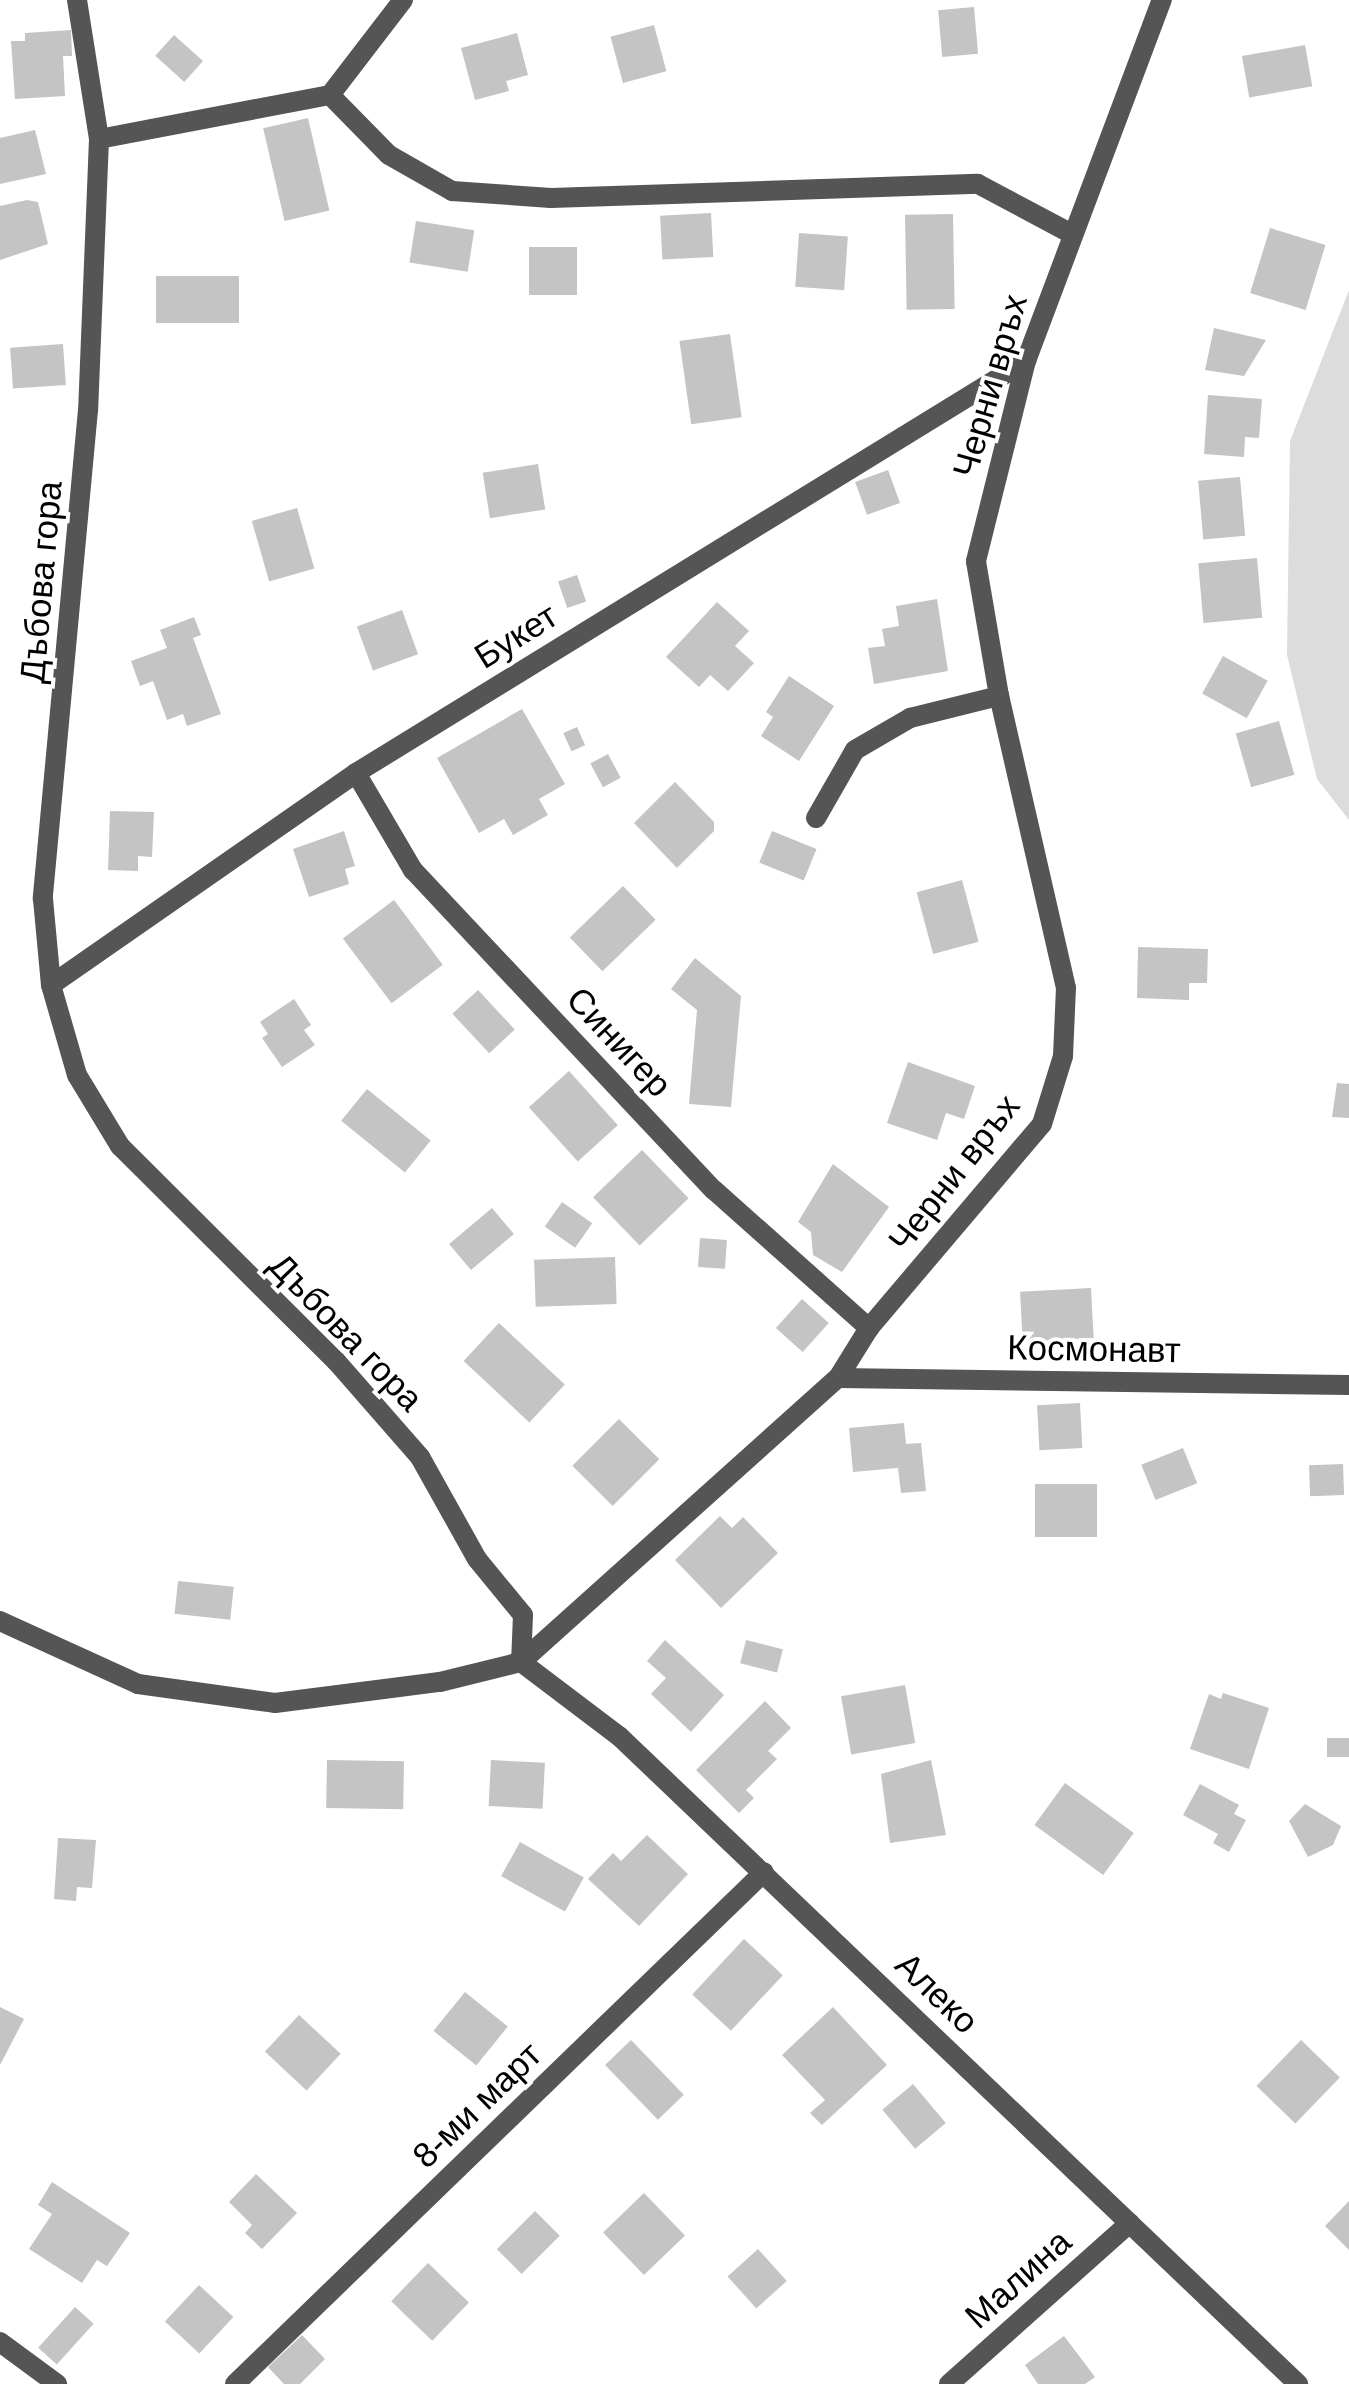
<!DOCTYPE html>
<html>
<head>
<meta charset="utf-8">
<style>
	body { margin:0 }
	#map { position:relative; width:1349px; height:2384px; overflow:hidden; background:#fff; font-family:Helvetica,sans-serif }
	div>[style] { position:absolute }
	.green>* { inset:0; background:#dcdcdc }
	.building>* { inset:0; background:#c4c4c4; transform-origin:0 0 }
	.street>* { height:20px; margin:-10px; padding:0 10px; transform-origin:10px; border-radius:10px; background:#555 }
	span { translate:-50% -50%; white-space:nowrap; text-align:center; line-height:1.15; -webkit-text-stroke:8px #fff; paint-order:stroke }
	.street-label { font-size:35px; color:#000 }
</style>
</head>
<body>
<div id="map">
	<div class="green">
		<i style="clip-path:polygon(1349px 290px,1349px 820px,1317px 779px,1287px 655px,1290px 441px)"></i>
	</div>
	<div class="building">
		<i style="left:974px;top:7px;width:47px;height:36px;rotate:85deg"></i>
		<i style="left:654px;top:25px;width:48px;height:45px;rotate:75deg"></i>
		<i style="clip-path:polygon(71px 30px,72px 56px,63px 56px,65px 96px,15px 99px,11px 41px,25px 41px,25px 33px)"></i>
		<i style="clip-path:polygon(517px 33px,528px 75px,506px 81px,509px 91px,475px 100px,461px 48px)"></i>
		<i style="left:174px;top:35px;width:39px;height:28px;rotate:42deg"></i>
		<i style="left:1305px;top:45px;width:42px;height:64px;rotate:80deg"></i>
		<i style="left:308px;top:118px;width:95px;height:46px;rotate:77deg"></i>
		<i style="clip-path:polygon(35px 130px,46px 174px,0 184px,0 138px)"></i>
		<i style="clip-path:polygon(27px 200px,38px 202px,48px 244px,0 260px,0 206px)"></i>
		<i style="left:711px;top:213px;width:44px;height:51px;rotate:87deg"></i>
		<i style="left:953px;top:214px;width:95px;height:48px;rotate:89deg"></i>
		<i style="left:416px;top:221px;width:59px;height:42px;rotate:9deg"></i>
		<i style="left:1270px;top:228px;width:58px;height:68px;rotate:17deg"></i>
		<i style="left:799px;top:233px;width:49px;height:54px;rotate:4deg"></i>
		<i style="left:529px;top:247px;width:48px;height:48px"></i>
		<i style="left:156px;top:276px;width:83px;height:47px"></i>
		<i style="clip-path:polygon(1214px 328px,1266px 340px,1244px 376px,1205px 370px)"></i>
		<i style="left:730px;top:334px;width:84px;height:51px;rotate:82deg"></i>
		<i style="left:63px;top:344px;width:41px;height:53px;rotate:86deg"></i>
		<i style="clip-path:polygon(1208px 395px,1262px 399px,1259px 438px,1245px 437px,1244px 457px,1204px 454px)"></i>
		<i style="left:538px;top:464px;width:46px;height:56px;rotate:81deg"></i>
		<i style="left:888px;top:470px;width:35px;height:35px;rotate:70deg"></i>
		<i style="left:1240px;top:477px;width:59px;height:42px;rotate:85deg"></i>
		<i style="left:297px;top:508px;width:63px;height:47px;rotate:74deg"></i>
		<i style="left:1257px;top:558px;width:60px;height:59px;rotate:85deg"></i>
		<i style="left:577px;top:575px;width:28px;height:20px;rotate:71deg"></i>
		<i style="clip-path:polygon(937px 599px,948px 671px,874px 684px,868px 648px,885px 646px,882px 629px,899px 626px,896px 606px)"></i>
		<i style="clip-path:polygon(717px 602px,749px 631px,735px 646px,754px 663px,728px 691px,710px 675px,699px 687px,666px 657px)"></i>
		<i style="left:402px;top:610px;width:47px;height:48px;rotate:70deg"></i>
		<i style="clip-path:polygon(194px 617px,201px 635px,193px 638px,221px 714px,187px 726px,183px 714px,167px 720px,153px 681px,140px 686px,131px 661px,167px 648px,160px 630px)"></i>
		<i style="left:1223px;top:656px;width:51px;height:43px;rotate:29deg"></i>
		<i style="clip-path:polygon(789px 676px,834px 706px,799px 761px,761px 736px,773px 717px,766px 712px)"></i>
		<i style="clip-path:polygon(522px 709px,565px 784px,539px 799px,548px 815px,513px 835px,504px 819px,479px 833px,437px 758px)"></i>
		<i style="left:1279px;top:721px;width:56px;height:45px;rotate:74deg"></i>
		<i style="left:577px;top:727px;width:20px;height:15px;rotate:66deg"></i>
		<i style="left:608px;top:754px;width:27px;height:20px;rotate:62deg"></i>
		<i style="clip-path:polygon(675px 782px,714px 822px,714px 831px,677px 868px,634px 823px)"></i>
		<i style="clip-path:polygon(110px 811px,154px 812px,152px 857px,138px 856px,138px 871px,108px 870px)"></i>
		<i style="clip-path:polygon(344px 831px,355px 866px,345px 869px,349px 884px,309px 897px,293px 849px)"></i>
		<i style="left:772px;top:831px;width:48px;height:34px;rotate:22deg"></i>
		<i style="left:962px;top:880px;width:64px;height:47px;rotate:75deg"></i>
		<i style="left:623px;top:886px;width:47px;height:74px;rotate:46deg"></i>
		<i style="left:394px;top:900px;width:81px;height:64px;rotate:53deg"></i>
		<i style="clip-path:polygon(1138px 947px,1208px 949px,1207px 983px,1189px 983px,1189px 1000px,1137px 998px)"></i>
		<i style="clip-path:polygon(695px 958px,741px 996px,731px 1107px,689px 1104px,697px 1010px,671px 989px)"></i>
		<i style="left:478px;top:990px;width:54px;height:35px;rotate:47deg"></i>
		<i style="clip-path:polygon(294px 999px,311px 1025px,304px 1030px,315px 1045px,282px 1067px,262px 1038px,268px 1034px,260px 1022px)"></i>
		<i style="clip-path:polygon(908px 1062px,975px 1086px,964px 1119px,946px 1113px,937px 1140px,887px 1123px)"></i>
		<i style="left:569px;top:1071px;width:73px;height:54px;rotate:48deg"></i>
		<i style="clip-path:polygon(1337px 1083px,1349px 1084px,1349px 1118px,1332px 1117px)"></i>
		<i style="left:367px;top:1089px;width:82px;height:41px;rotate:39deg"></i>
		<i style="left:642px;top:1150px;width:67px;height:68px;rotate:46deg"></i>
		<i style="clip-path:polygon(833px 1164px,889px 1207px,842px 1272px,813px 1255px,811px 1232px,798px 1222px)"></i>
		<i style="left:562px;top:1202px;width:37px;height:30px;rotate:35deg"></i>
		<i style="left:492px;top:1208px;width:34px;height:56px;rotate:50deg"></i>
		<i style="left:700px;top:1238px;width:27px;height:29px;rotate:4deg"></i>
		<i style="left:615px;top:1257px;width:47px;height:81px;rotate:88deg"></i>
		<i style="left:1091px;top:1288px;width:50px;height:71px;rotate:87deg"></i>
		<i style="left:802px;top:1299px;width:36px;height:39px;rotate:42deg"></i>
		<i style="left:499px;top:1323px;width:90px;height:52px;rotate:43deg"></i>
		<i style="left:1080px;top:1403px;width:45px;height:43px;rotate:87deg"></i>
		<i style="left:619px;top:1419px;width:57px;height:66px;rotate:45deg"></i>
		<i style="clip-path:polygon(904px 1423px,906px 1444px,921px 1443px,926px 1491px,901px 1493px,898px 1468px,853px 1472px,849px 1428px)"></i>
		<i style="left:1183px;top:1448px;width:38px;height:45px;rotate:68deg"></i>
		<i style="left:1343px;top:1464px;width:31px;height:34px;rotate:88deg"></i>
		<i style="left:1035px;top:1484px;width:62px;height:53px"></i>
		<i style="clip-path:polygon(720px 1516px,732px 1528px,743px 1517px,778px 1553px,721px 1608px,675px 1560px)"></i>
		<i style="left:178px;top:1581px;width:56px;height:33px;rotate:6deg"></i>
		<i style="clip-path:polygon(665px 1640px,724px 1695px,691px 1732px,651px 1694px,666px 1678px,647px 1661px)"></i>
		<i style="left:746px;top:1640px;width:38px;height:24px;rotate:14deg"></i>
		<i style="left:905px;top:1685px;width:59px;height:65px;rotate:80deg"></i>
		<i style="clip-path:polygon(1223px 1693px,1269px 1708px,1249px 1769px,1190px 1749px,1209px 1694px,1221px 1699px)"></i>
		<i style="clip-path:polygon(765px 1701px,791px 1728px,768px 1751px,777px 1759px,746px 1790px,754px 1798px,739px 1813px,696px 1770px)"></i>
		<i style="left:1349px;top:1738px;width:19px;height:22px;rotate:90deg"></i>
		<i style="left:327px;top:1760px;width:77px;height:48px;rotate:1deg"></i>
		<i style="left:491px;top:1760px;width:54px;height:46px;rotate:3deg"></i>
		<i style="clip-path:polygon(931px 1760px,946px 1835px,890px 1843px,881px 1774px)"></i>
		<i style="left:1065px;top:1783px;width:85px;height:52px;rotate:36deg"></i>
		<i style="clip-path:polygon(1200px 1784px,1239px 1805px,1234px 1814px,1246px 1820px,1229px 1852px,1213px 1843px,1218px 1834px,1183px 1815px)"></i>
		<i style="clip-path:polygon(1305px 1804px,1341px 1826px,1333px 1845px,1308px 1857px,1289px 1821px)"></i>
		<i style="clip-path:polygon(647px 1835px,688px 1874px,639px 1926px,588px 1879px,613px 1853px,621px 1861px)"></i>
		<i style="clip-path:polygon(58px 1838px,96px 1840px,92px 1888px,77px 1887px,76px 1901px,54px 1899px)"></i>
		<i style="left:520px;top:1842px;width:73px;height:39px;rotate:29deg"></i>
		<i style="left:744px;top:1939px;width:53px;height:76px;rotate:43deg"></i>
		<i style="left:465px;top:1992px;width:55px;height:50px;rotate:39deg"></i>
		<i style="clip-path:polygon(0 2007px,24px 2019px,0 2065px)"></i>
		<i style="clip-path:polygon(833px 2007px,887px 2065px,822px 2125px,810px 2113px,825px 2100px,782px 2055px)"></i>
		<i style="left:299px;top:2015px;width:57px;height:50px;rotate:43deg"></i>
		<i style="left:631px;top:2040px;width:76px;height:36px;rotate:46deg"></i>
		<i style="left:1301px;top:2040px;width:54px;height:64px;rotate:44deg"></i>
		<i style="left:913px;top:2084px;width:51px;height:40px;rotate:50deg"></i>
		<i style="clip-path:polygon(256px 2174px,297px 2213px,262px 2249px,245px 2233px,252px 2225px,229px 2202px)"></i>
		<i style="clip-path:polygon(52px 2182px,130px 2233px,107px 2266px,97px 2260px,82px 2283px,29px 2249px,52px 2214px,38px 2205px)"></i>
		<i style="left:644px;top:2193px;width:59px;height:57px;rotate:46deg"></i>
		<i style="clip-path:polygon(1349px 2201px,1349px 2250px,1325px 2226px)"></i>
		<i style="left:535px;top:2211px;width:35px;height:54px;rotate:45deg"></i>
		<i style="left:758px;top:2249px;width:43px;height:41px;rotate:48deg"></i>
		<i style="left:428px;top:2263px;width:57px;height:53px;rotate:44deg"></i>
		<i style="left:199px;top:2285px;width:47px;height:50px;rotate:43deg"></i>
		<i style="left:75px;top:2307px;width:25px;height:55px;rotate:42deg"></i>
		<i style="clip-path:polygon(302px 2335px,325px 2359px,300px 2384px,284px 2384px,268px 2367px)"></i>
		<i style="clip-path:polygon(1064px 2336px,1095px 2377px,1085px 2384px,1038px 2384px,1025px 2365px)"></i>
	</div>
	<div class="street">
		<i style="left:77px;top:0;width:141px;rotate:81deg"></i>
		<i style="left:99px;top:139px;width:271px;rotate:92.3deg"></i>
		<i style="left:88px;top:410px;width:491px;rotate:95.3deg"></i>
		<i style="left:43px;top:899px;width:86px;rotate:84.7deg"></i>
		<i style="left:51px;top:985px;width:94px;rotate:73.9deg"></i>
		<i style="left:77px;top:1075px;width:83px;rotate:58.8deg"></i>
		<i style="left:120px;top:1146px;width:305px;rotate:44.9deg"></i>
		<i style="left:336px;top:1361px;width:128px;rotate:48.8deg"></i>
		<i style="left:420px;top:1457px;width:117px;rotate:60.8deg"></i>
		<i style="left:477px;top:1559px;width:72px;rotate:50.6deg"></i>
		<i style="left:523px;top:1615px;width:47px;rotate:92.4deg"></i>
		<i style="left:521px;top:1662px;width:123px;rotate:37.1deg"></i>
		<i style="left:619px;top:1736px;width:939px;rotate:43.66deg"></i>
		<i style="left:403px;top:0;width:120px;rotate:127.5deg"></i>
		<i style="left:330px;top:95px;width:84px;rotate:45.5deg"></i>
		<i style="left:389px;top:155px;width:73px;rotate:29.7deg"></i>
		<i style="left:452px;top:191px;width:99px;rotate:4deg"></i>
		<i style="left:551px;top:198px;width:427px;rotate:-1.9deg"></i>
		<i style="left:978px;top:184px;width:104px;rotate:28deg"></i>
		<i style="left:99px;top:139px;width:235px;rotate:-10.8deg"></i>
		<i style="left:356px;top:773px;width:113px;rotate:59.6deg"></i>
		<i style="left:413px;top:870px;width:439px;rotate:46.8deg"></i>
		<i style="left:714px;top:1190px;width:208px;rotate:41.7deg"></i>
		<i style="left:816px;top:818px;width:78px;rotate:-60.2deg"></i>
		<i style="left:855px;top:750px;width:64px;rotate:-30.2deg"></i>
		<i style="left:910px;top:718px;width:92px;rotate:-13.9deg"></i>
		<i style="left:51px;top:985px;width:371px;rotate:-34.8deg"></i>
		<i style="left:356px;top:773px;width:787px;rotate:-31.59deg"></i>
		<i style="left:838px;top:1378px;width:511px;rotate:0.78deg"></i>
		<i style="left:0;top:1621px;width:152px;rotate:24.5deg"></i>
		<i style="left:138px;top:1684px;width:138px;rotate:7.9deg"></i>
		<i style="left:275px;top:1703px;width:166px;rotate:-7.3deg"></i>
		<i style="left:440px;top:1682px;width:83px;rotate:-13.9deg"></i>
		<i style="left:521px;top:1662px;width:426px;rotate:-41.9deg"></i>
		<i style="left:838px;top:1378px;width:59px;rotate:-58.2deg"></i>
		<i style="left:869px;top:1328px;width:267px;rotate:-49.7deg"></i>
		<i style="left:1042px;top:1124px;width:71px;rotate:-72.8deg"></i>
		<i style="left:1063px;top:1056px;width:68px;rotate:-87.5deg"></i>
		<i style="left:1066px;top:988px;width:300px;rotate:-102.9deg"></i>
		<i style="left:999px;top:696px;width:137px;rotate:-99.7deg"></i>
		<i style="left:976px;top:561px;width:206px;rotate:-76deg"></i>
		<i style="left:1026px;top:361px;width:386px;rotate:-69.4deg"></i>
		<i style="left:0;top:2342px;width:71px;rotate:36.4deg"></i>
		<i style="left:235px;top:2384px;width:736px;rotate:-44.06deg"></i>
		<i style="left:949px;top:2384px;width:242px;rotate:-41.7deg"></i>
	</div>
	<div class="street-label">
		<span style="left:990px;top:386px;rotate:-74deg">Черни връх</span>
		<span style="left:41px;top:582px;rotate:-85deg">Дъбова гора</span>
		<span style="left:516px;top:636px;rotate:-32deg">Букет</span>
		<span style="left:619px;top:1042px;rotate:47deg">Синигер</span>
		<span style="left:954px;top:1173px;rotate:-52deg">Черни връх</span>
		<span style="left:346px;top:1332px;rotate:46deg">Дъбова гора</span>
		<span style="left:1094px;top:1349px;rotate:1deg">Космонавт</span>
		<span style="left:937px;top:1993px;rotate:44deg">Алеко</span>
		<span style="left:477px;top:2105px;rotate:-44deg">8-ми март</span>
		<span style="left:1018px;top:2279px;rotate:-42deg">Малина</span>
	</div>
</div>
</body>
</html>
